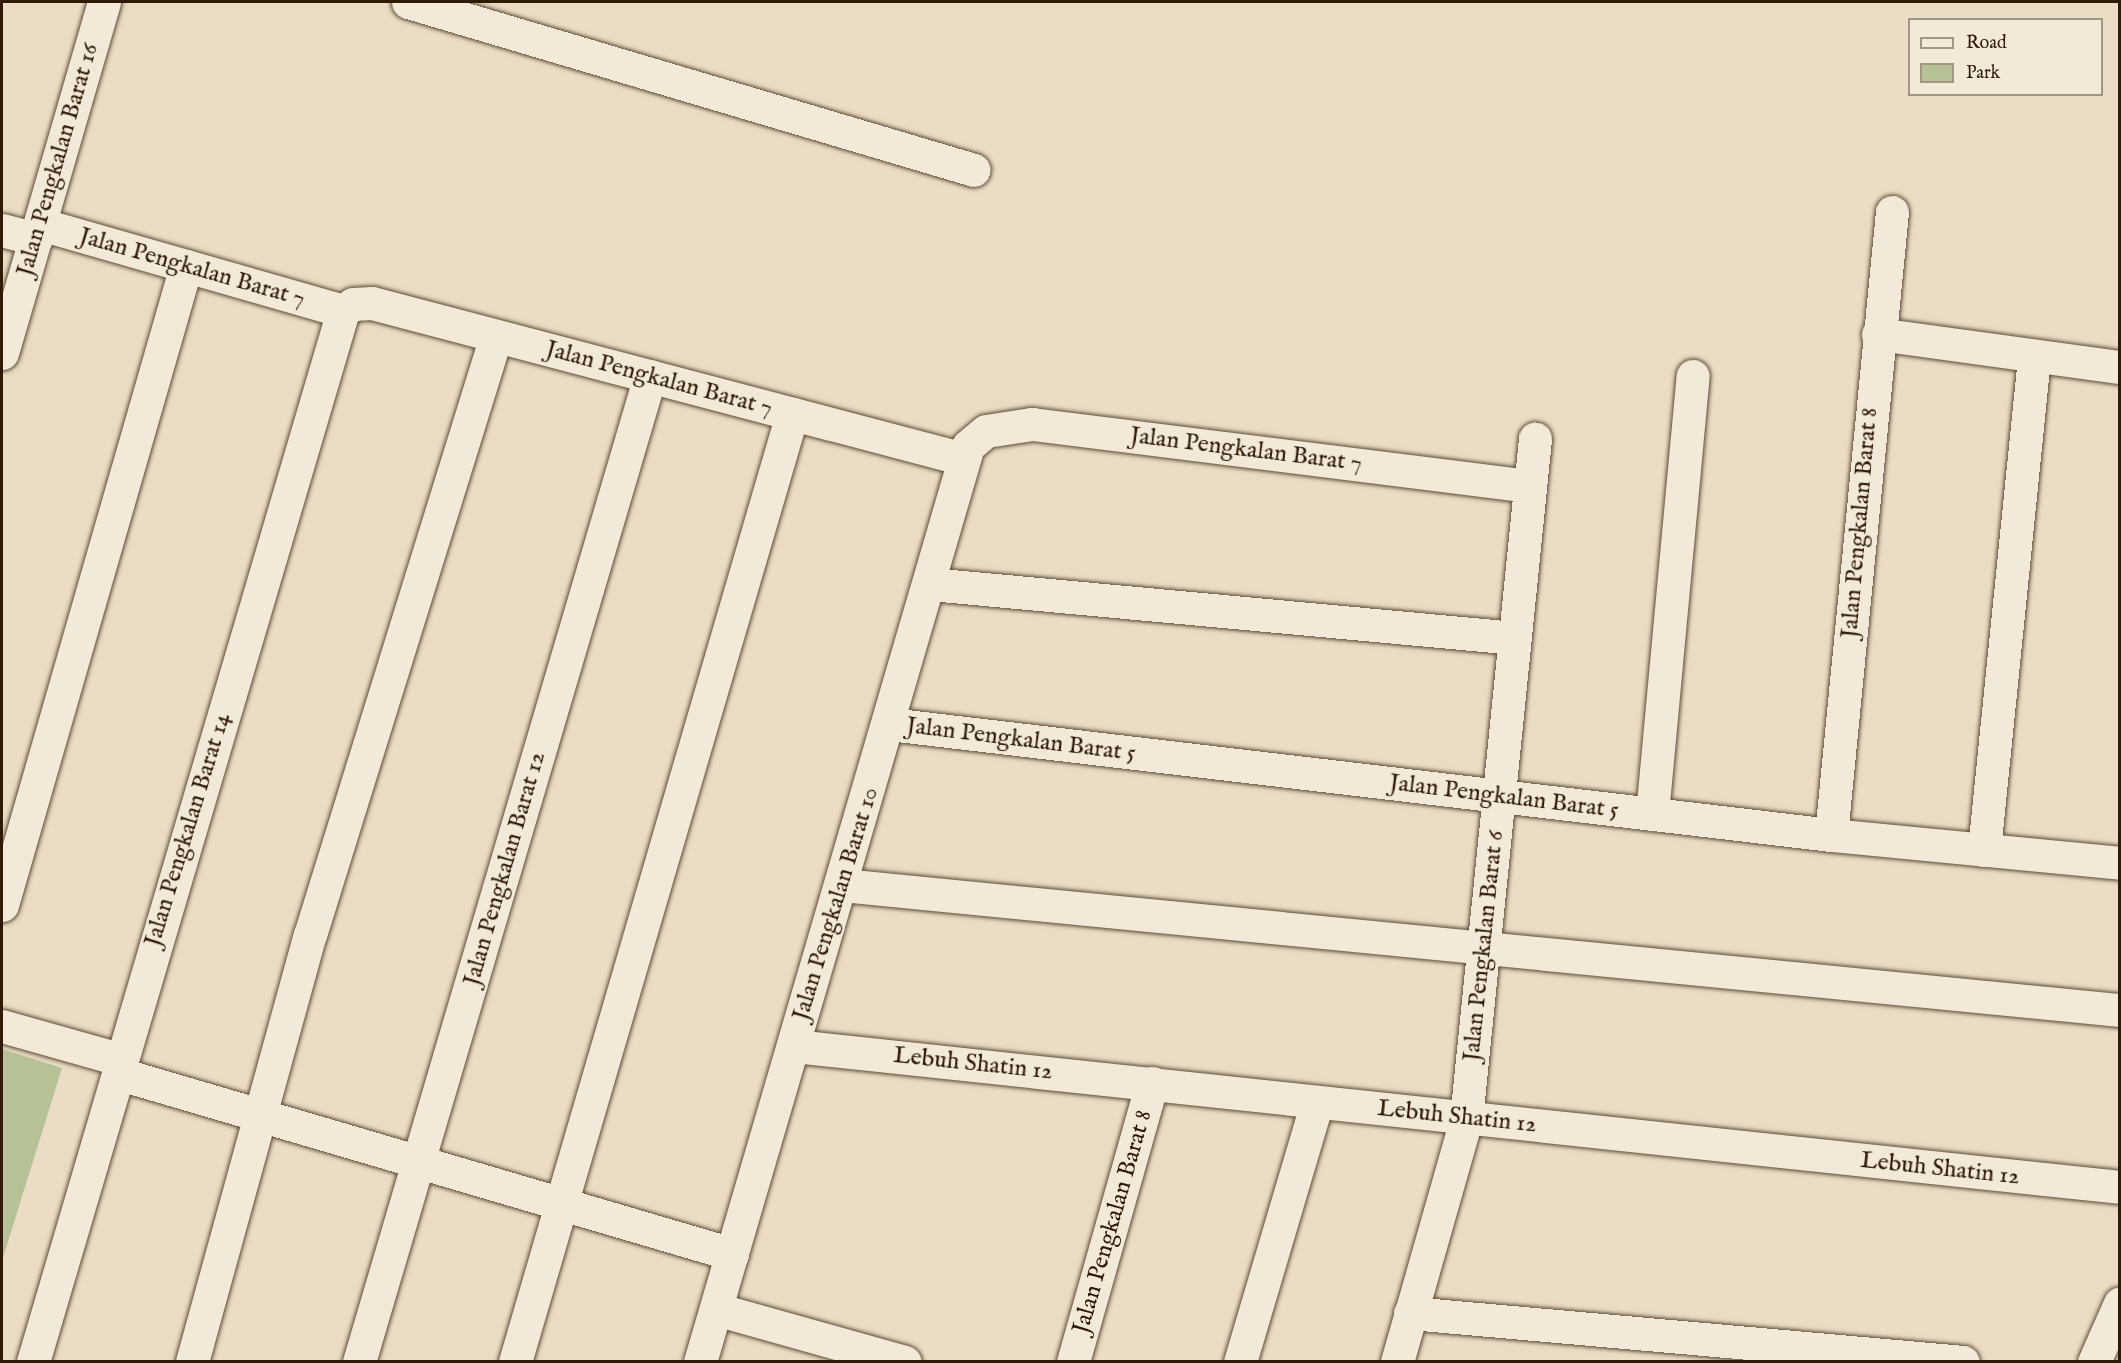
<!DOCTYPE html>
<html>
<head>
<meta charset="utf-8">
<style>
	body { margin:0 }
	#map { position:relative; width:2121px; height:1363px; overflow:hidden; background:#ebddc5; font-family:"IM FELL English",serif }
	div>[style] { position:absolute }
	.green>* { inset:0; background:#b6c196 }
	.roads { filter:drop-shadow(0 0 2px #5d4b36) drop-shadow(0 0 2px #5d4b36) }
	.minor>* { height:33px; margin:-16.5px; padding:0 16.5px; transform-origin:16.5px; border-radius:16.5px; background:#f2e9d9 }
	span { translate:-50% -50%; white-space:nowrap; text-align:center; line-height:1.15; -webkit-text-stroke:4.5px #f2e9d9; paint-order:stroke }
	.street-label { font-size:24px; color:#2e1a07 }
	.frame { position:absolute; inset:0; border:3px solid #2e1a07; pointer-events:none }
	.legend { position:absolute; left:1908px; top:18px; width:195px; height:78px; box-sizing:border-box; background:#f2e9d9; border:2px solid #a49685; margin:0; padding:8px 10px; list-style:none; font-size:18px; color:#2e1a07 }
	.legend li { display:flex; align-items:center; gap:12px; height:30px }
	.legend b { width:30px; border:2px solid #a49685 }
</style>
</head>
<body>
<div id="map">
	<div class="green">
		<i style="clip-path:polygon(2px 1049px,62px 1068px,2px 1261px)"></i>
	</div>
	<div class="roads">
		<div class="minor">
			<i style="left:408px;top:2px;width:590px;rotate:16.53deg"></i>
			<i style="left:40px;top:224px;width:315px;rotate:16deg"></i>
			<i style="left:2px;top:230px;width:35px;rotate:15deg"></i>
			<i style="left:1878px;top:334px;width:244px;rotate:7.8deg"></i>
			<i style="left:2px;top:353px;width:366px;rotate:-73.8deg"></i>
			<i style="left:930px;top:584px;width:587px;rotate:5.27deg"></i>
			<i style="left:889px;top:724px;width:949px;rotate:6.72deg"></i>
			<i style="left:1831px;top:835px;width:290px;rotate:5.5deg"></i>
			<i style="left:1652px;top:814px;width:440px;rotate:-84.7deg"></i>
			<i style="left:1831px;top:835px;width:626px;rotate:-84.41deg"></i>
			<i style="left:1984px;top:850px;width:497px;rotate:-84.2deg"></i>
			<i style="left:842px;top:885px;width:1284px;rotate:5.59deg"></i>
			<i style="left:2px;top:905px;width:665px;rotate:-73.94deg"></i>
			<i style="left:2px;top:1026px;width:122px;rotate:15.8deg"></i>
			<i style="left:794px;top:1046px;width:1333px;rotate:6.07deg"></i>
			<i style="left:120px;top:1074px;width:638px;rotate:16.39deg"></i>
			<i style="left:716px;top:1309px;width:196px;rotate:15.7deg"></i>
			<i style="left:1410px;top:1313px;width:555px;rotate:5.06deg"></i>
			<i style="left:33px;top:1362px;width:1096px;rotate:-73.57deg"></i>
			<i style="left:343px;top:311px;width:12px;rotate:-35deg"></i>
			<i style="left:353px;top:304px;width:19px;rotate:-3deg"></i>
			<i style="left:372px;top:303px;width:612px;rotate:14.76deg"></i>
			<i style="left:192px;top:1362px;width:443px;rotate:-74.6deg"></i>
			<i style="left:310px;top:935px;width:627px;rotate:-72.75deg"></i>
			<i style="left:359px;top:1362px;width:1028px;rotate:-73.56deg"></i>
			<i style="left:515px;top:1362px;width:988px;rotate:-73.71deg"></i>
			<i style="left:700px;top:1362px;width:954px;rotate:-73.69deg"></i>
			<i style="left:968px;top:446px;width:23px;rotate:-40deg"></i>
			<i style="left:986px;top:431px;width:47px;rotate:-8.7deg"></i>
			<i style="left:1032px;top:424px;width:502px;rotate:7.1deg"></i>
			<i style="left:1073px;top:1362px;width:290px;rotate:-74.2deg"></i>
			<i style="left:1240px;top:1362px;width:271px;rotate:-73.5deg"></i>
			<i style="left:1397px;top:1362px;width:253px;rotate:-74.1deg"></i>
			<i style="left:1466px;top:1119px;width:684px;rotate:-84.21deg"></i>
			<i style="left:2094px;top:1362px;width:64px;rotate:-66.2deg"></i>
		</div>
	</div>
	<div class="street-label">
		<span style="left:58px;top:160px;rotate:-74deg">Jalan Pengkalan Barat 16</span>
		<span style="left:192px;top:268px;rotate:16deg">Jalan Pengkalan Barat 7</span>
		<span style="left:659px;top:379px;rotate:15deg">Jalan Pengkalan Barat 7</span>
		<span style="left:1246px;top:450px;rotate:7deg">Jalan Pengkalan Barat 7</span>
		<span style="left:1860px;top:523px;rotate:-85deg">Jalan Pengkalan Barat 8</span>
		<span style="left:1021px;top:740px;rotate:7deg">Jalan Pengkalan Barat 5</span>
		<span style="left:1504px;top:797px;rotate:7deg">Jalan Pengkalan Barat 5</span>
		<span style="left:188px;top:830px;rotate:-73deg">Jalan Pengkalan Barat 14</span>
		<span style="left:505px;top:869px;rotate:-74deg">Jalan Pengkalan Barat 12</span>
		<span style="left:836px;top:904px;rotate:-73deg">Jalan Pengkalan Barat 10</span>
		<span style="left:1484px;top:946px;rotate:-84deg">Jalan Pengkalan Barat 6</span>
		<span style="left:973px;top:1064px;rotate:6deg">Lebuh Shatin 12</span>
		<span style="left:1457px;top:1117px;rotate:6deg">Lebuh Shatin 12</span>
		<span style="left:1940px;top:1169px;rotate:6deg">Lebuh Shatin 12</span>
		<span style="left:1113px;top:1222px;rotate:-74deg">Jalan Pengkalan Barat 8</span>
	</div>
	<div class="frame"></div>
	<ul class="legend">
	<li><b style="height:8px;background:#f2e9d9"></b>Road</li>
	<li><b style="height:16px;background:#b6c196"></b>Park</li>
	</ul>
</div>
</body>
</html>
